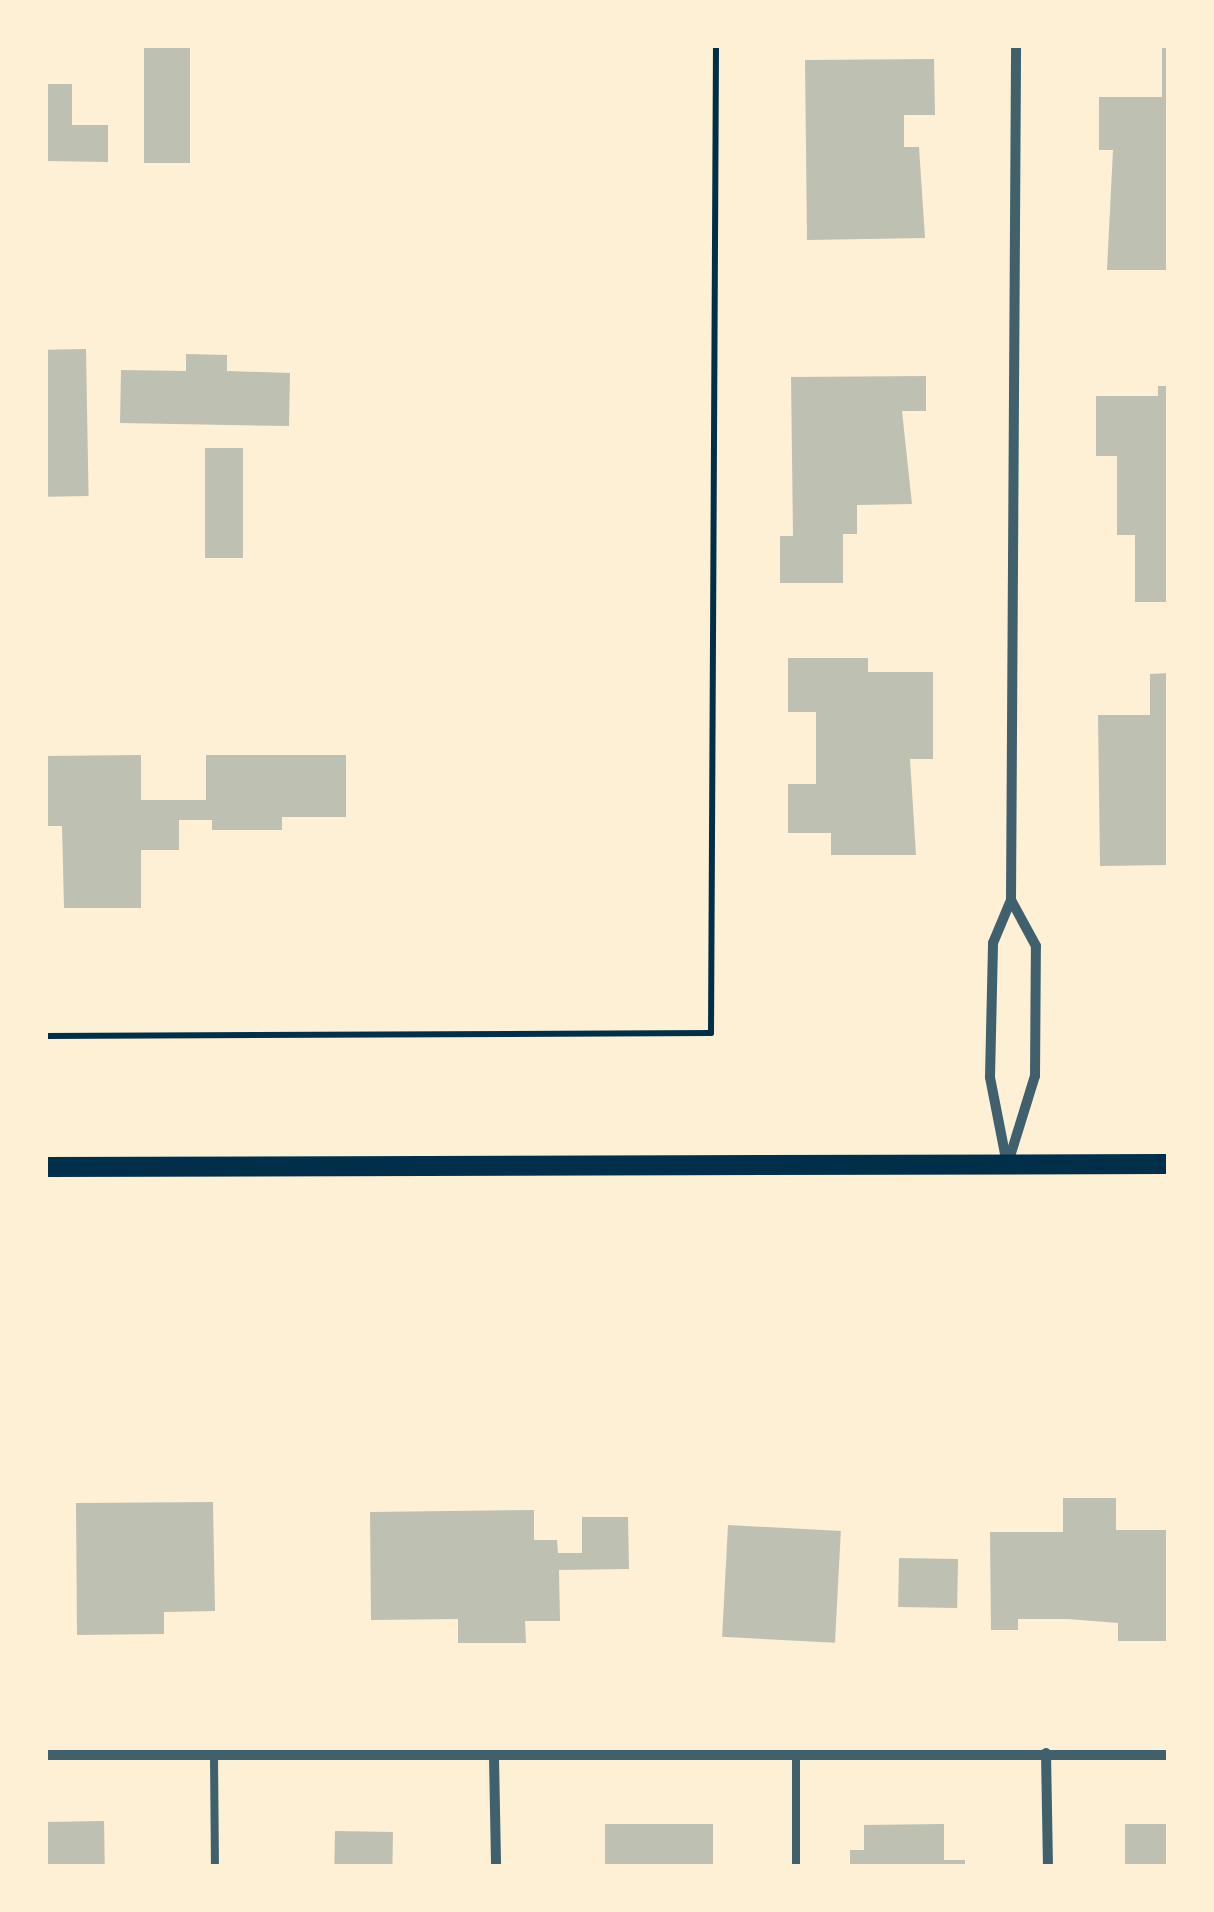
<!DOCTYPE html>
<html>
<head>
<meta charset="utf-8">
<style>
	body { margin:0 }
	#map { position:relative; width:1214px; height:1912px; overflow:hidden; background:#fdf0d5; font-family:Figtree,sans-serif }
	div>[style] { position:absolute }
	.building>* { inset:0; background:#bec0b2; transform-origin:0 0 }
	.path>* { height:6px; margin:-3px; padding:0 3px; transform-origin:3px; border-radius:3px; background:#003049 }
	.service>* { height:8px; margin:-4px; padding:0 4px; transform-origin:4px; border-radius:4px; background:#3f606c }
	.minor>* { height:10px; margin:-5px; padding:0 5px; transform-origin:5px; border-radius:5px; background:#3f606c }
	.secondary>* { height:20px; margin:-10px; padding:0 10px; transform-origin:10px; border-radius:10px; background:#003049 }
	span { translate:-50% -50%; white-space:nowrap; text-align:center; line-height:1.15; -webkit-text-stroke:10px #fdf0d5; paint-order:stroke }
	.frame { position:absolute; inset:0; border:48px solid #fdf0d5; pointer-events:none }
</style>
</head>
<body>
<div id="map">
	<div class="building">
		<i style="left:144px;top:45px;width:46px;height:118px"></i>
		<i style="clip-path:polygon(1162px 45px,1169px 45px,1169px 270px,1107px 270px,1113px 150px,1099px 150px,1099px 97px,1162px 97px)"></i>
		<i style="clip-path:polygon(934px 59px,935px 115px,904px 115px,904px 147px,919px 147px,925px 238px,807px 240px,805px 60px)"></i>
		<i style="clip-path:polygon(45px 84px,72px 84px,72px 125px,108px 125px,108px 162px,45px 161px)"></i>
		<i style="left:86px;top:349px;width:147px;height:41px;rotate:89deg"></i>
		<i style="clip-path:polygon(186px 354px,227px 355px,227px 371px,290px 373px,289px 426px,120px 423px,121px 370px,186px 371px)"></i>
		<i style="clip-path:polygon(926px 376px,926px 411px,902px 411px,912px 504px,857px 505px,857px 534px,843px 534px,843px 583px,780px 583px,780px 536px,793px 536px,791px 377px)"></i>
		<i style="clip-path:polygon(1158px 386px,1169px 386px,1169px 602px,1135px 602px,1135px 535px,1117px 535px,1117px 456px,1096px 456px,1096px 396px,1158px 396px)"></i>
		<i style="left:205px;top:448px;width:38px;height:110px"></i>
		<i style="clip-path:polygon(788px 658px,868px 658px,868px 672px,933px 672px,933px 759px,910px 759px,916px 855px,831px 855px,831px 833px,788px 833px,788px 784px,816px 784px,816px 712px,788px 712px)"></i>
		<i style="clip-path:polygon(1169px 673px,1169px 865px,1100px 866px,1098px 715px,1150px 715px,1150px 674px)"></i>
		<i style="clip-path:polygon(141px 755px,141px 800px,206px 800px,206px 755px,346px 755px,346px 817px,282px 817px,282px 830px,212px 830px,212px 820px,179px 820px,179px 850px,141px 850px,141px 908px,64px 908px,62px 826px,45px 826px,45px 756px)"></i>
		<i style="clip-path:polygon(1063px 1498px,1116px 1498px,1116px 1530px,1169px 1530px,1169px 1641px,1118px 1641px,1118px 1623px,1068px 1619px,1018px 1619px,1018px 1630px,991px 1630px,990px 1532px,1063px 1532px)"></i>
		<i style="clip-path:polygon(213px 1502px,215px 1611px,164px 1612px,164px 1634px,77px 1635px,76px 1503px)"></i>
		<i style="clip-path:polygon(534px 1510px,534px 1540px,557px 1540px,558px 1553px,582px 1553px,582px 1517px,628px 1517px,629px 1569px,559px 1570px,560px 1621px,525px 1621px,526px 1643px,458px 1643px,458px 1619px,371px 1620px,370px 1512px)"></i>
		<i style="left:728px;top:1525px;width:113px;height:112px;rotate:3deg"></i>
		<i style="left:899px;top:1558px;width:59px;height:49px;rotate:1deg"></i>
		<i style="left:104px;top:1821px;width:46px;height:59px;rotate:89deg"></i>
		<i style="left:713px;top:1824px;width:43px;height:108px;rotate:90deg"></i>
		<i style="clip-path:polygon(944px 1824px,944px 1860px,965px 1860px,965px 1867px,850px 1867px,850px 1850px,864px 1850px,864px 1825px)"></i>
		<i style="left:1169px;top:1824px;width:43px;height:44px;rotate:90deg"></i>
		<i style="left:335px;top:1831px;width:58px;height:36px;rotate:1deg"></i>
	</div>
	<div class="path">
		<i style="left:45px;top:1036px;width:666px;rotate:-0.26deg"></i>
		<i style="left:711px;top:1033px;width:988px;rotate:-89.71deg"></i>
	</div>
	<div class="service">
		<i style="left:796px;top:1755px;width:112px;rotate:90deg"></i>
		<i style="left:214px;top:1756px;width:111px;rotate:89.5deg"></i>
	</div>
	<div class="minor">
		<i style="left:1008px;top:1163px;width:91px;rotate:-72.8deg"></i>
		<i style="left:1035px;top:1076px;width:130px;rotate:-89.6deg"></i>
		<i style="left:1036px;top:946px;width:52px;rotate:-118.5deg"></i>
		<i style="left:1007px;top:1164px;width:89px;rotate:-101.1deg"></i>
		<i style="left:990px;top:1077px;width:134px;rotate:-88.7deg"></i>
		<i style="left:993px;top:943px;width:47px;rotate:-67.3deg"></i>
		<i style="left:1011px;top:900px;width:855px;rotate:-89.66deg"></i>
		<i style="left:1046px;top:1753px;width:114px;rotate:89deg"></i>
		<i style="left:45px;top:1755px;width:1124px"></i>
		<i style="left:494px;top:1758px;width:109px;rotate:88.9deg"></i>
	</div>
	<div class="secondary">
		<i style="left:45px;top:1167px;width:1124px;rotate:-0.15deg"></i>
	</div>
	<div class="frame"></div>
</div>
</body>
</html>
